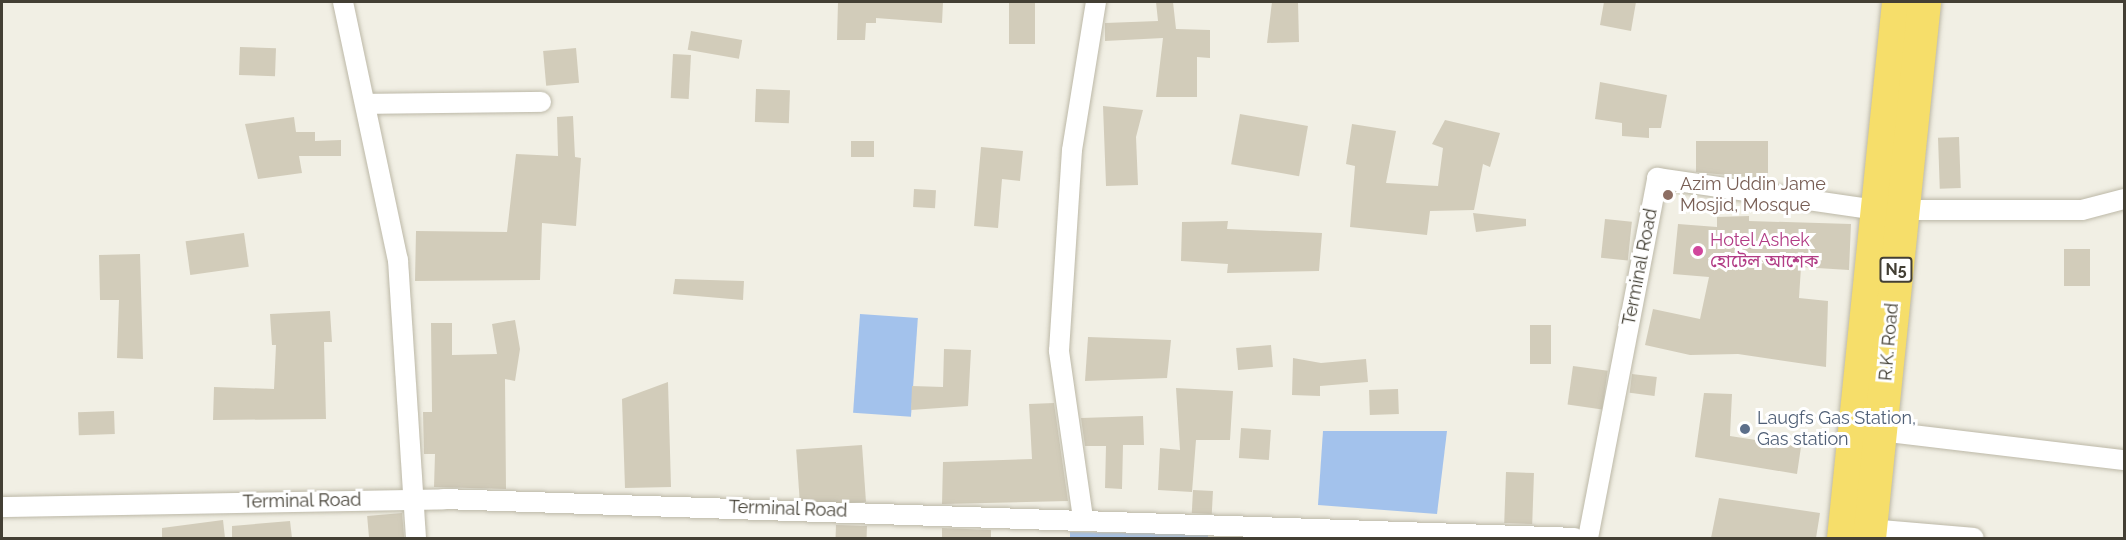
<!DOCTYPE html>
<html>
<head>
<meta charset="utf-8">
<style>
	body { margin:0 }
	#map { position:relative; width:2126px; height:540px; overflow:hidden; background:#f1efe4; font-family:Raleway,"Noto Sans Bengali",sans-serif }
	div>[style] { position:absolute }
	.water>* { inset:0; background:#a3c2ec; transform-origin:0 0 }
	.building>* { inset:0; background:#d2ccba; transform-origin:0 0 }
	.roads { filter:drop-shadow(0 0 2px #bcb8a7) drop-shadow(0 0 2px #bcb8a7) }
	.street>* { height:20px; margin:-10px; padding:0 10px; transform-origin:10px; border-radius:10px; background:#fff }
	.highway>* { height:33px; margin:-16.5px; padding:0 16.5px; transform-origin:16.5px; border-radius:16.5px; background:#f6de6a }
	.dots>* { width:16px; height:16px; translate:-50% -50%; box-sizing:border-box; border:3px solid #fff; border-radius:50% }
	span { translate:-50% -50%; white-space:nowrap; text-align:center; line-height:1.15; -webkit-text-stroke:6px #fff; paint-order:stroke }
	.shield-label span { padding:2px 4px; background:#fff; border:2px solid; border-radius:4px; -webkit-text-stroke-width:0 }
	.shield-label { font-size:16px; color:#433f34; font-weight:700 }
	.education-label { font-size:18px; color:#785e54 }
	.left { translate:0 -50%; text-align:left }
	.hotel-label { font-size:18px; color:#b23c85 }
	.street-label { font-size:18px; color:#433f34 }
	.service-label { font-size:18px; color:#4e5e75 }
	.frame { position:absolute; inset:0; border:3px solid #433f34; pointer-events:none }
</style>
</head>
<body>
<div id="map">
	<div class="water">
		<i style="left:860px;top:314px;width:58px;height:99px;rotate:4deg"></i>
		<i style="clip-path:polygon(1323px 431px,1447px 431px,1437px 514px,1318px 505px)"></i>
		<i style="clip-path:polygon(1070px 532px,1208px 534px,1208px 538px,1070px 538px)"></i>
	</div>
	<div class="building">
		<i style="clip-path:polygon(838px 2px,943px 2px,942px 23px,876px 18px,876px 23px,866px 23px,865px 40px,837px 40px)"></i>
		<i style="left:1009px;top:2px;width:26px;height:42px"></i>
		<i style="clip-path:polygon(1156px 2px,1173px 2px,1176px 29px,1210px 30px,1210px 58px,1197px 57px,1197px 97px,1156px 97px,1163px 38px,1105px 41px,1105px 23px,1158px 21px)"></i>
		<i style="clip-path:polygon(1272px 2px,1298px 2px,1299px 42px,1267px 43px)"></i>
		<i style="clip-path:polygon(1604px 2px,1636px 2px,1631px 31px,1600px 25px)"></i>
		<i style="left:691px;top:31px;width:52px;height:19px;rotate:10deg"></i>
		<i style="left:240px;top:47px;width:36px;height:28px;rotate:2deg"></i>
		<i style="left:576px;top:48px;width:35px;height:33px;rotate:85deg"></i>
		<i style="left:673px;top:54px;width:18px;height:44px;rotate:3deg"></i>
		<i style="clip-path:polygon(1600px 82px,1667px 95px,1661px 128px,1649px 128px,1649px 138px,1622px 136px,1622px 123px,1595px 119px)"></i>
		<i style="left:756px;top:89px;width:34px;height:33px;rotate:2deg"></i>
		<i style="clip-path:polygon(1103px 106px,1143px 110px,1136px 137px,1138px 185px,1106px 186px)"></i>
		<i style="left:1240px;top:114px;width:69px;height:51px;rotate:10deg"></i>
		<i style="clip-path:polygon(573px 116px,575px 157px,581px 158px,576px 226px,542px 223px,540px 280px,415px 281px,416px 231px,507px 232px,516px 154px,558px 156px,557px 117px)"></i>
		<i style="clip-path:polygon(294px 117px,296px 132px,315px 132px,315px 141px,341px 140px,341px 156px,299px 156px,302px 173px,258px 179px,245px 124px)"></i>
		<i style="clip-path:polygon(1445px 120px,1500px 133px,1490px 167px,1483px 164px,1474px 210px,1430px 211px,1427px 235px,1350px 227px,1355px 166px,1346px 164px,1352px 124px,1396px 131px,1386px 183px,1438px 186px,1443px 148px,1432px 144px)"></i>
		<i style="left:1959px;top:137px;width:51px;height:21px;rotate:88deg"></i>
		<i style="left:851px;top:141px;width:23px;height:16px"></i>
		<i style="clip-path:polygon(1696px 141px,1768px 141px,1768px 179px,1696px 172px)"></i>
		<i style="clip-path:polygon(981px 147px,1023px 151px,1020px 181px,1002px 179px,998px 228px,974px 226px)"></i>
		<i style="left:914px;top:189px;width:22px;height:18px;rotate:3deg"></i>
		<i style="clip-path:polygon(1473px 213px,1526px 219px,1526px 226px,1476px 232px)"></i>
		<i style="clip-path:polygon(1749px 216px,1749px 221px,1851px 224px,1849px 270px,1801px 267px,1799px 298px,1828px 301px,1826px 367px,1738px 354px,1690px 355px,1645px 345px,1653px 309px,1700px 319px,1709px 277px,1673px 274px,1678px 224px,1717px 227px,1717px 217px)"></i>
		<i style="left:1605px;top:219px;width:27px;height:39px;rotate:6deg"></i>
		<i style="clip-path:polygon(1228px 221px,1227px 229px,1322px 233px,1319px 271px,1227px 273px,1228px 264px,1181px 261px,1182px 222px)"></i>
		<i style="left:244px;top:233px;width:34px;height:59px;rotate:82deg"></i>
		<i style="left:2064px;top:249px;width:26px;height:37px"></i>
		<i style="clip-path:polygon(140px 254px,143px 359px,117px 358px,119px 300px,100px 300px,99px 255px)"></i>
		<i style="clip-path:polygon(675px 279px,744px 281px,743px 300px,673px 294px)"></i>
		<i style="clip-path:polygon(330px 311px,332px 342px,324px 342px,326px 419px,213px 420px,214px 387px,274px 389px,276px 345px,272px 345px,270px 314px)"></i>
		<i style="clip-path:polygon(515px 320px,520px 349px,515px 381px,505px 379px,506px 489px,434px 487px,435px 454px,424px 454px,423px 412px,432px 412px,431px 323px,452px 323px,452px 355px,497px 354px,492px 324px)"></i>
		<i style="left:1530px;top:325px;width:21px;height:39px"></i>
		<i style="clip-path:polygon(1088px 337px,1171px 340px,1167px 378px,1085px 381px)"></i>
		<i style="left:1271px;top:345px;width:22px;height:35px;rotate:85deg"></i>
		<i style="clip-path:polygon(944px 349px,971px 350px,968px 406px,911px 410px,912px 386px,943px 387px)"></i>
		<i style="clip-path:polygon(1293px 358px,1321px 363px,1366px 359px,1368px 382px,1320px 386px,1320px 396px,1292px 395px)"></i>
		<i style="left:1573px;top:366px;width:35px;height:39px;rotate:8deg"></i>
		<i style="left:1632px;top:374px;width:25px;height:19px;rotate:7deg"></i>
		<i style="clip-path:polygon(668px 382px,671px 487px,625px 488px,622px 399px)"></i>
		<i style="clip-path:polygon(1176px 388px,1233px 391px,1230px 440px,1196px 440px,1192px 492px,1158px 490px,1160px 448px,1180px 450px)"></i>
		<i style="left:1398px;top:389px;width:25px;height:29px;rotate:88deg"></i>
		<i style="clip-path:polygon(1704px 393px,1732px 394px,1730px 436px,1801px 447px,1797px 474px,1695px 457px)"></i>
		<i style="clip-path:polygon(1054px 403px,1068px 501px,942px 504px,943px 462px,1032px 459px,1029px 404px)"></i>
		<i style="left:114px;top:411px;width:23px;height:36px;rotate:88deg"></i>
		<i style="clip-path:polygon(1143px 416px,1144px 445px,1123px 445px,1122px 489px,1105px 488px,1106px 446px,1085px 446px,1081px 418px)"></i>
		<i style="left:1241px;top:428px;width:30px;height:30px;rotate:4deg"></i>
		<i style="left:862px;top:445px;width:57px;height:66px;rotate:86deg"></i>
		<i style="left:1506px;top:472px;width:28px;height:51px;rotate:2deg"></i>
		<i style="left:1193px;top:490px;width:20px;height:23px;rotate:3deg"></i>
		<i style="clip-path:polygon(1719px 498px,1820px 513px,1816px 538px,1711px 538px)"></i>
		<i style="left:402px;top:513px;width:25px;height:35px;rotate:85deg"></i>
		<i style="clip-path:polygon(223px 520px,225px 538px,162px 538px,162px 528px)"></i>
		<i style="clip-path:polygon(290px 521px,292px 538px,232px 538px,232px 526px)"></i>
		<i style="left:836px;top:525px;width:31px;height:13px;rotate:2deg"></i>
		<i style="clip-path:polygon(942px 528px,991px 530px,991px 538px,942px 538px)"></i>
	</div>
	<div class="roads">
		<div class="street">
			<i style="left:343px;top:2px;width:264px;rotate:78deg"></i>
			<i style="left:398px;top:260px;width:279px;rotate:86.3deg"></i>
			<i style="left:366px;top:104px;width:175px;rotate:-0.7deg"></i>
			<i style="left:1880px;top:431px;width:246px;rotate:6.8deg"></i>
			<i style="left:2px;top:507px;width:441px;rotate:-1deg"></i>
			<i style="left:443px;top:499px;width:1132px;rotate:1.97deg"></i>
			<i style="left:1083px;top:518px;width:169px;rotate:-98.2deg"></i>
			<i style="left:1059px;top:351px;width:201px;rotate:-86.3deg"></i>
			<i style="left:1072px;top:150px;width:150px;rotate:-80.8deg"></i>
			<i style="left:1870px;top:529px;width:104px;rotate:4.9deg"></i>
			<i style="left:1588px;top:538px;width:367px;rotate:-79.1deg"></i>
			<i style="left:1657px;top:178px;width:221px;rotate:8.3deg"></i>
			<i style="left:1876px;top:210px;width:206px"></i>
			<i style="left:2082px;top:210px;width:43px;rotate:-14.7deg"></i>
		</div>
		<div class="highway">
			<i style="left:1843px;top:538px;width:539px;rotate:-84.14deg"></i>
			<i style="left:1869px;top:538px;width:539px;rotate:-84.14deg"></i>
		</div>
	</div>
	<div class="dots">
		<i style="left:1668px;top:195px;background:#8d6e63"></i>
		<i style="left:1698px;top:251px;background:#d1479c"></i>
		<i style="left:1745px;top:429px;background:#5c6f8a"></i>
	</div>
	<div class="shield-label">
		<span style="left:1896px;top:270px">N5</span>
	</div>
	<div class="education-label">
		<span class="left" style="left:1680px;top:195px">Azim Uddin Jame<br>Mosjid, Mosque</span>
	</div>
	<div class="hotel-label">
		<span class="left" style="left:1710px;top:251px">Hotel Ashek<br>হোটেল আশেক</span>
	</div>
	<div class="street-label">
		<span style="left:1640px;top:267px;rotate:-79deg">Terminal Road</span>
		<span style="left:1889px;top:342px;rotate:-85deg">R.K. Road</span>
		<span style="left:302px;top:501px;rotate:-1deg">Terminal Road</span>
		<span style="left:788px;top:509px;rotate:2deg">Terminal Road</span>
	</div>
	<div class="service-label">
		<span class="left" style="left:1757px;top:429px">Laugfs Gas Station,<br>Gas station</span>
	</div>
	<div class="frame"></div>
</div>
</body>
</html>
